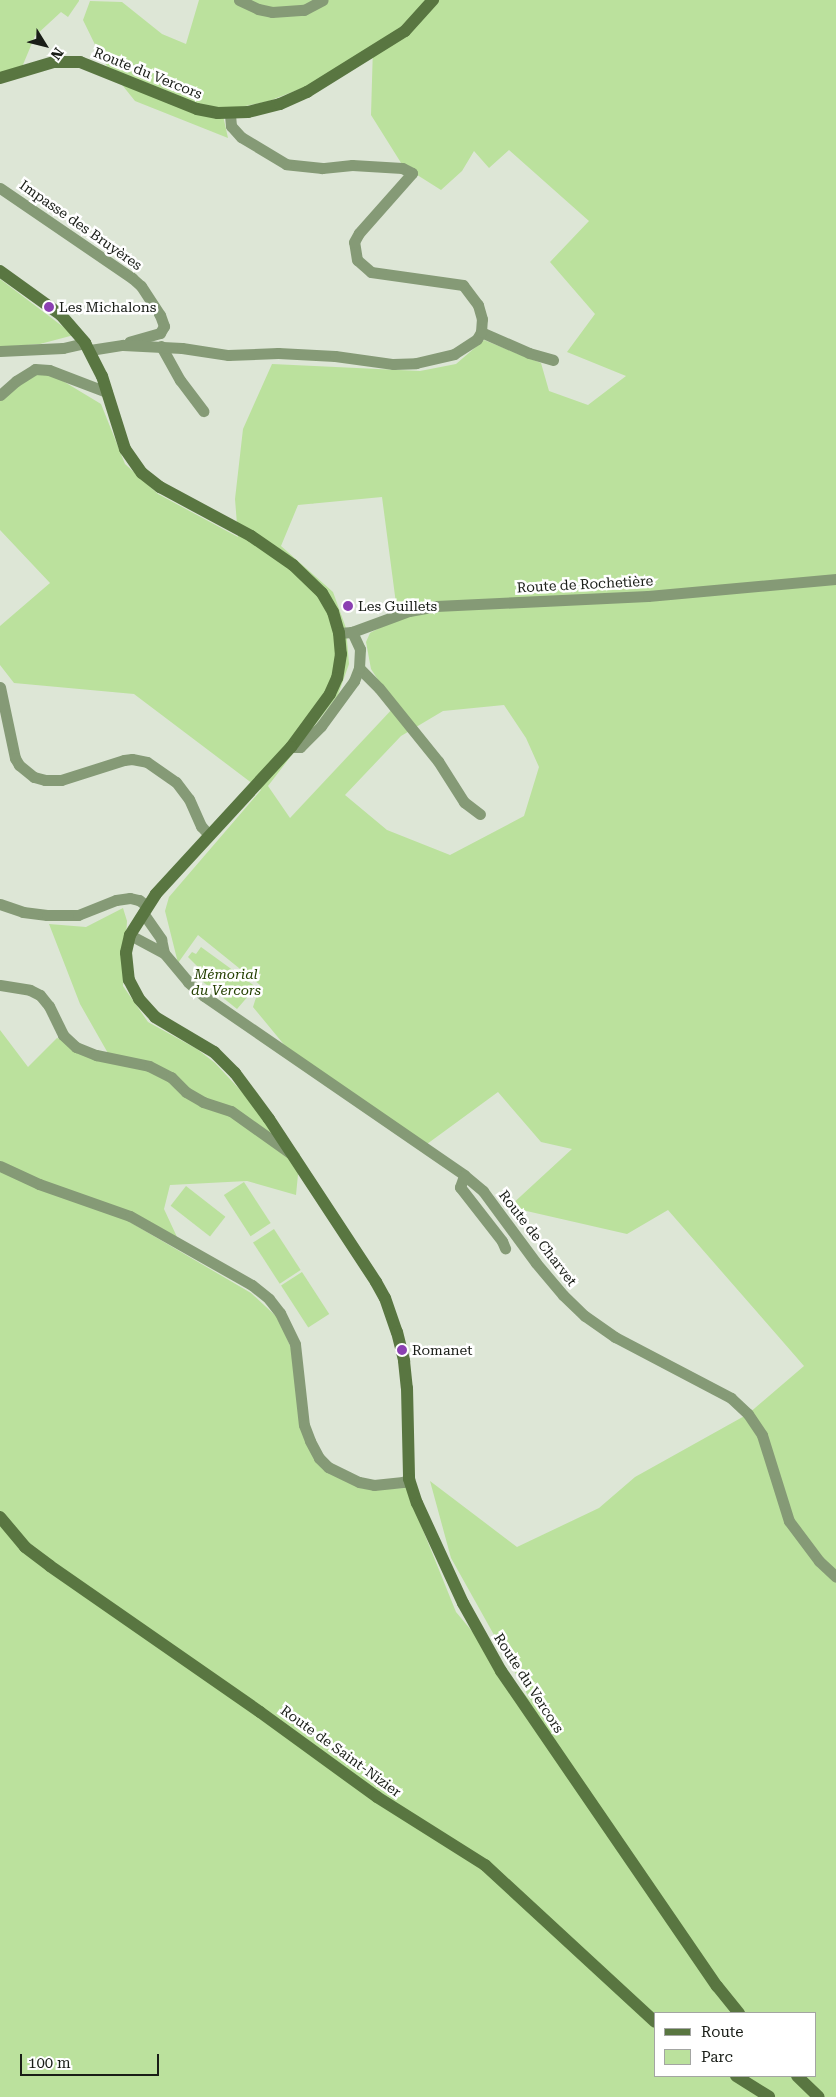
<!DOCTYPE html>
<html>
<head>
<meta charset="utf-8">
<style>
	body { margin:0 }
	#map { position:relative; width:836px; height:2097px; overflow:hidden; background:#dde6d6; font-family:"Roboto Serif",serif }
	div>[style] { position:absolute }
	.green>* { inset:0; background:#bbe19d; transform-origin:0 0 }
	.minor>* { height:11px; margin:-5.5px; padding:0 5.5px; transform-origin:5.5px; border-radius:5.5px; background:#859a76 }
	.secondary>* { height:12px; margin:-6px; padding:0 6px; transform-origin:6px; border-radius:6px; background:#597641 }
	.dots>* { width:14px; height:14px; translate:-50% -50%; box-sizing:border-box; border:2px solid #fff; border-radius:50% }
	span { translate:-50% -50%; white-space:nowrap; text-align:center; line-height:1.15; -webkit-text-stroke:5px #fff; paint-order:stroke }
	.street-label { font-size:14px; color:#191d17 }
	.poi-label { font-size:14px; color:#191d17 }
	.left { translate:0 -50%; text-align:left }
	.park-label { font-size:14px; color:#244001; font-style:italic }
	.legend { position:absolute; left:654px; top:2012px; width:162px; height:65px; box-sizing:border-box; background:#fff; border:1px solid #a3a5a2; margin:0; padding:6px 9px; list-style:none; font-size:15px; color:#191d17 }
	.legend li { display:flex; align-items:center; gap:10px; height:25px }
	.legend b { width:25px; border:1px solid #a3a5a2 }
	.north { position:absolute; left:20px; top:20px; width:50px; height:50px; -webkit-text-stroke:4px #fff; paint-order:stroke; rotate:126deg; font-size:14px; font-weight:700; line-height:20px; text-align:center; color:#191d17 }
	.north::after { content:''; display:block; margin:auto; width:18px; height:22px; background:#191d17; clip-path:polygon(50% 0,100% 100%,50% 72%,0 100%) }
	.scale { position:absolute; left:20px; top:2054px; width:139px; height:22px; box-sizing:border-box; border:2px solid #191d17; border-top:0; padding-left:6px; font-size:15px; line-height:18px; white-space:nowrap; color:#191d17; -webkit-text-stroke:4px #fff; paint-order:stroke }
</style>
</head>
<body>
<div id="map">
	<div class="green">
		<i style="clip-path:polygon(0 0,79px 0,79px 1px,68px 17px,61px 12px,35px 36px,22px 67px,0 74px)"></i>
		<i style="clip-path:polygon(evenodd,199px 0,836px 0,836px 2097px,0 2097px,0 1030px,28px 1067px,57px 1038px,109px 1055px,80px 1004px,49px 924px,86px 927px,123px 908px,127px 921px,123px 986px,148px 1022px,197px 1049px,215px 1063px,300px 1154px,296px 1195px,247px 1181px,170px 1185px,164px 1209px,177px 1237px,111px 1211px,251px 1293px,278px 1318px,291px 1348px,298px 1409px,329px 1472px,364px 1489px,406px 1488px,456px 1612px,532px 1703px,451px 1558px,430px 1481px,517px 1547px,599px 1508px,635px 1477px,748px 1414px,804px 1366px,668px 1210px,627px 1234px,509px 1207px,572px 1149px,541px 1142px,498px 1092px,427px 1144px,286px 1047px,253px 1007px,260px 985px,198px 935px,178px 963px,165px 911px,169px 897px,261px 790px,134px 694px,14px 683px,0 665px,0 626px,50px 583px,0 530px,0 399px,33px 375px,53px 375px,101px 404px,125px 464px,158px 494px,238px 537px,235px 499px,243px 429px,272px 364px,420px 371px,456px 364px,484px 340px,541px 363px,549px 391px,588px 405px,626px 376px,567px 352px,595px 314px,550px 262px,589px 221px,509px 150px,489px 168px,474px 151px,462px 171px,441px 190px,403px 166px,371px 115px,373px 46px,305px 87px,269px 101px,222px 111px,228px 138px,135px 101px,103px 61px,83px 20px,90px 1px,122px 2px,162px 34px,186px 44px,199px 0,382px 497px,397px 611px,394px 620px,370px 633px,366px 642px,371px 669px,395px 706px,290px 818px,268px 786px,338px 695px,349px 664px,346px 628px,333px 592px,281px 546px,298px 505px,382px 497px,199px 0,504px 705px,526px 738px,539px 767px,524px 816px,450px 855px,387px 830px,345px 795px,401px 736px,443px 711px,504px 705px,199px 0,655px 2013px,815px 2013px,815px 2076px,655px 2076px,655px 2013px)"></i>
		<i style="clip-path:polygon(0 279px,74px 335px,40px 344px,0 347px)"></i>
		<i style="clip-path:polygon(201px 947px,256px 987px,237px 1009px,202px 981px,206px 975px,188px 957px,192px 952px,196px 954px)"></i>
		<i style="left:244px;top:1182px;width:49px;height:24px;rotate:57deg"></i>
		<i style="left:186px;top:1186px;width:50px;height:25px;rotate:38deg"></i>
		<i style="left:274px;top:1229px;width:49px;height:25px;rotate:57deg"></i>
		<i style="left:302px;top:1272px;width:50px;height:25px;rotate:57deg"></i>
	</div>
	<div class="minor">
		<i style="left:239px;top:0;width:21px;rotate:25deg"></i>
		<i style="left:258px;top:9px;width:14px;rotate:12deg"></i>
		<i style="left:272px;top:12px;width:32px;rotate:-4deg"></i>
		<i style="left:304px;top:10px;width:21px;rotate:-28deg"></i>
		<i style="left:0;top:188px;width:160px;rotate:34.3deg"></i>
		<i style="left:132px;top:278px;width:12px;rotate:42deg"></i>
		<i style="left:141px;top:286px;width:35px;rotate:57deg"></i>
		<i style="left:160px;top:315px;width:12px;rotate:70deg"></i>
		<i style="left:164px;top:326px;width:8px;rotate:120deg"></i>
		<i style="left:160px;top:333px;width:32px;rotate:164deg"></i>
		<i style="left:481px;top:332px;width:52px;rotate:23.6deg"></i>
		<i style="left:529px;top:353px;width:25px;rotate:16deg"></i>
		<i style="left:161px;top:346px;width:39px;rotate:61deg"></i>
		<i style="left:180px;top:380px;width:39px;rotate:53deg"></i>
		<i style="left:90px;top:350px;width:33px;rotate:-9deg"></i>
		<i style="left:123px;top:345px;width:59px;rotate:2.9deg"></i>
		<i style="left:182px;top:348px;width:47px;rotate:8.7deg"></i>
		<i style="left:228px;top:355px;width:50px;rotate:-2.3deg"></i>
		<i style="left:278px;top:353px;width:57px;rotate:3deg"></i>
		<i style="left:335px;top:356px;width:59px;rotate:7.9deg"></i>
		<i style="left:393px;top:364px;width:23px;rotate:-2deg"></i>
		<i style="left:416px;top:363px;width:39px;rotate:-13deg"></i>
		<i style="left:454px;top:354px;width:27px;rotate:-33deg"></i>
		<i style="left:477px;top:339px;width:8px;rotate:-60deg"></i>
		<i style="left:481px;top:332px;width:13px;rotate:-86deg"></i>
		<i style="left:482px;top:319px;width:15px;rotate:-106deg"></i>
		<i style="left:478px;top:305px;width:25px;rotate:-127deg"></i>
		<i style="left:463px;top:285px;width:93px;rotate:-172deg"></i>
		<i style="left:371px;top:272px;width:18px;rotate:-139deg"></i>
		<i style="left:357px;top:260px;width:18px;rotate:-99deg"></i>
		<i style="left:354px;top:242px;width:10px;rotate:-61deg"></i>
		<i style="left:359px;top:233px;width:80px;rotate:-48.5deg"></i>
		<i style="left:412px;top:173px;width:11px;rotate:-153deg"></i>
		<i style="left:402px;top:168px;width:50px;rotate:-176.6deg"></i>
		<i style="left:352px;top:165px;width:30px;rotate:174deg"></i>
		<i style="left:322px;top:168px;width:36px;rotate:-174deg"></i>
		<i style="left:286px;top:164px;width:52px;rotate:-149deg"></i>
		<i style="left:241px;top:137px;width:15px;rotate:-132deg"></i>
		<i style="left:231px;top:126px;width:12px;rotate:-95deg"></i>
		<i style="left:0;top:351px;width:63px;rotate:-2.7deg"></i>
		<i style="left:63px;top:348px;width:23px;rotate:-13deg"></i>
		<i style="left:0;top:395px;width:21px;rotate:-41deg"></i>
		<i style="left:16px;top:381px;width:22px;rotate:-32deg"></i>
		<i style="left:35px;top:369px;width:14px;rotate:4deg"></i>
		<i style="left:49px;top:370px;width:62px;rotate:20.8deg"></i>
		<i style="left:339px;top:633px;width:13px;rotate:-4deg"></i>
		<i style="left:352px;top:632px;width:61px;rotate:-20.2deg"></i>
		<i style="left:409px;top:611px;width:27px;rotate:-10deg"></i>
		<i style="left:436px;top:606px;width:212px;rotate:-2.7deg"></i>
		<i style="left:648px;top:596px;width:189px;rotate:-5.2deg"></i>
		<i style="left:359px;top:668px;width:28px;rotate:45deg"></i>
		<i style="left:379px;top:688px;width:94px;rotate:51.1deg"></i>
		<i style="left:438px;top:761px;width:49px;rotate:57.6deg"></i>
		<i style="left:464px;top:802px;width:20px;rotate:37deg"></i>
		<i style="left:0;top:687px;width:73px;rotate:78.1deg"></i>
		<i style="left:15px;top:758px;width:8px;rotate:60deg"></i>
		<i style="left:19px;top:765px;width:19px;rotate:39deg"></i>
		<i style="left:34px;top:777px;width:11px;rotate:15deg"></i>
		<i style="left:45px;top:780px;width:16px"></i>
		<i style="left:61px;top:780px;width:66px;rotate:-17.6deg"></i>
		<i style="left:124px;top:760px;width:8px;rotate:-7deg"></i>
		<i style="left:132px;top:759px;width:15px;rotate:11deg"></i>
		<i style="left:147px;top:762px;width:35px;rotate:35deg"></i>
		<i style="left:176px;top:782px;width:21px;rotate:53deg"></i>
		<i style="left:189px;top:799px;width:30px;rotate:66deg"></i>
		<i style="left:201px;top:826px;width:12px;rotate:48deg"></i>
		<i style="left:291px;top:747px;width:9px"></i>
		<i style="left:300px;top:747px;width:30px;rotate:-45deg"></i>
		<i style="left:321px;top:726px;width:56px;rotate:-53.7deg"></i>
		<i style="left:354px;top:681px;width:14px;rotate:-69deg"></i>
		<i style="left:359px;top:668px;width:19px;rotate:-87deg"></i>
		<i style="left:360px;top:649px;width:19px;rotate:-115deg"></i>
		<i style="left:0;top:904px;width:24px;rotate:19deg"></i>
		<i style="left:23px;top:912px;width:24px;rotate:7deg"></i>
		<i style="left:47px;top:915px;width:31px"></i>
		<i style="left:78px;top:915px;width:41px;rotate:-21.5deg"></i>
		<i style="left:116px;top:900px;width:14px;rotate:-8deg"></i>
		<i style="left:130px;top:898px;width:9px;rotate:13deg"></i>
		<i style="left:139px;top:900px;width:10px;rotate:37deg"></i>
		<i style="left:143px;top:913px;width:32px;rotate:55deg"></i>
		<i style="left:161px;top:939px;width:14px;rotate:78deg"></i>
		<i style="left:130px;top:935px;width:38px;rotate:28deg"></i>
		<i style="left:164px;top:953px;width:38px;rotate:50deg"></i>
		<i style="left:188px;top:982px;width:21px;rotate:41deg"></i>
		<i style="left:204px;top:996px;width:316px;rotate:34.5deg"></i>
		<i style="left:464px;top:1175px;width:25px;rotate:40deg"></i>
		<i style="left:483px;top:1191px;width:89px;rotate:53.6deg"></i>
		<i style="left:536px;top:1263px;width:42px;rotate:49.8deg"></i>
		<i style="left:563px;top:1295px;width:30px;rotate:44deg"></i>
		<i style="left:585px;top:1316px;width:37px;rotate:35deg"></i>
		<i style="left:615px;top:1337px;width:131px;rotate:27.7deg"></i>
		<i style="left:731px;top:1398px;width:23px;rotate:43deg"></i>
		<i style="left:748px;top:1414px;width:25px;rotate:56deg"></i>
		<i style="left:762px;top:1435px;width:90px;rotate:72.6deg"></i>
		<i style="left:789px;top:1521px;width:50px;rotate:53.1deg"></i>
		<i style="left:819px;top:1561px;width:23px;rotate:43deg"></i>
		<i style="left:0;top:985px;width:30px;rotate:9deg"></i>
		<i style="left:30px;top:990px;width:11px;rotate:27deg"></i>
		<i style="left:40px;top:995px;width:14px;rotate:51deg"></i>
		<i style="left:49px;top:1006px;width:32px;rotate:64deg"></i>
		<i style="left:63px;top:1035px;width:18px;rotate:43deg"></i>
		<i style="left:76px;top:1047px;width:22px;rotate:22deg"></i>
		<i style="left:96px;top:1055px;width:54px;rotate:11.7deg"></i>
		<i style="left:149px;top:1066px;width:25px;rotate:27deg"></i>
		<i style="left:171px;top:1077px;width:21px;rotate:45deg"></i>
		<i style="left:186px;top:1092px;width:20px;rotate:30deg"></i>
		<i style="left:203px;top:1102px;width:29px;rotate:18deg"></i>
		<i style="left:231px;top:1111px;width:72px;rotate:35.4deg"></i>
		<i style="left:0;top:1166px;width:43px;rotate:24.8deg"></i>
		<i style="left:39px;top:1184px;width:96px;rotate:19.4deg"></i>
		<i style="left:130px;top:1216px;width:140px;rotate:29.5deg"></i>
		<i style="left:252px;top:1285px;width:22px;rotate:39deg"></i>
		<i style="left:269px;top:1299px;width:18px;rotate:52deg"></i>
		<i style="left:280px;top:1313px;width:34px;rotate:64deg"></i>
		<i style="left:295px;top:1344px;width:81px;rotate:83.7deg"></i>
		<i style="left:304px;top:1425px;width:17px;rotate:69deg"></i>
		<i style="left:310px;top:1441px;width:19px;rotate:62deg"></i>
		<i style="left:319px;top:1458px;width:13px;rotate:45deg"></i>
		<i style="left:328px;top:1467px;width:34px;rotate:26deg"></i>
		<i style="left:359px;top:1482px;width:15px;rotate:11deg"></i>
		<i style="left:374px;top:1485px;width:29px;rotate:-6deg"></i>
		<i style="left:403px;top:1482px;width:7px;rotate:-27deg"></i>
		<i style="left:464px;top:1176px;width:12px;rotate:110deg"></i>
		<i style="left:460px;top:1187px;width:68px;rotate:52.1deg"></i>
		<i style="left:502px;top:1241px;width:8px;rotate:67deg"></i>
	</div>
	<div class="secondary">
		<i style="left:0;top:78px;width:56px;rotate:-16.5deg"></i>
		<i style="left:54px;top:62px;width:26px"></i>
		<i style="left:80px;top:62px;width:126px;rotate:21.9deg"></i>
		<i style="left:197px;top:109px;width:21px;rotate:11deg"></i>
		<i style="left:218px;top:113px;width:30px;rotate:-2deg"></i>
		<i style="left:248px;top:112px;width:33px;rotate:-14deg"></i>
		<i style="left:280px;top:104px;width:30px;rotate:-24deg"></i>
		<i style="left:307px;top:92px;width:115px;rotate:-31.9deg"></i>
		<i style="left:405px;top:31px;width:42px;rotate:-47.9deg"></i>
		<i style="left:0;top:271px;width:75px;rotate:35.8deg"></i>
		<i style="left:61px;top:315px;width:37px;rotate:49deg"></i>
		<i style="left:85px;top:343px;width:37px;rotate:63deg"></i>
		<i style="left:102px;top:376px;width:77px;rotate:72.5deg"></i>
		<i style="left:125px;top:449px;width:29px;rotate:55deg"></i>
		<i style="left:142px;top:473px;width:23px;rotate:38deg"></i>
		<i style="left:160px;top:487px;width:103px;rotate:28.3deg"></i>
		<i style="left:251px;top:536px;width:51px;rotate:34.6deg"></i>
		<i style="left:293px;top:565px;width:40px;rotate:44deg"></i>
		<i style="left:322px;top:593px;width:22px;rotate:60deg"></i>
		<i style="left:333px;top:612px;width:22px;rotate:74deg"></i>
		<i style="left:339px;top:633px;width:21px;rotate:85deg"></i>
		<i style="left:341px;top:654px;width:24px;rotate:99deg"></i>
		<i style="left:337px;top:678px;width:17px;rotate:114deg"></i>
		<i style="left:330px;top:694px;width:66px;rotate:126.3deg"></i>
		<i style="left:291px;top:747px;width:200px;rotate:132.6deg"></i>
		<i style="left:156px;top:894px;width:49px;rotate:122.4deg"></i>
		<i style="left:130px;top:935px;width:18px;rotate:103deg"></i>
		<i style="left:126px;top:953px;width:27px;rotate:84deg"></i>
		<i style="left:129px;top:980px;width:21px;rotate:62deg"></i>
		<i style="left:139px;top:999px;width:24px;rotate:48deg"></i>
		<i style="left:155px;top:1017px;width:69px;rotate:30.7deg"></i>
		<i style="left:214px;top:1052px;width:30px;rotate:45deg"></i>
		<i style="left:235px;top:1073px;width:57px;rotate:53.5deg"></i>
		<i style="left:269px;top:1119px;width:195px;rotate:56.7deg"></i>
		<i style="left:376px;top:1282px;width:18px;rotate:61deg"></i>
		<i style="left:385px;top:1298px;width:36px;rotate:71deg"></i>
		<i style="left:397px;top:1332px;width:30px;rotate:76deg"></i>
		<i style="left:404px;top:1361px;width:27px;rotate:84deg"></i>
		<i style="left:407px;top:1388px;width:91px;rotate:88.7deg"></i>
		<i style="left:409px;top:1479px;width:25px;rotate:72deg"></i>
		<i style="left:417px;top:1503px;width:110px;rotate:65.3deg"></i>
		<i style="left:463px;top:1603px;width:78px;rotate:60.8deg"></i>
		<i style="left:501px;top:1671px;width:382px;rotate:55.6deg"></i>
		<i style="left:717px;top:1986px;width:35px;rotate:51deg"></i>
		<i style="left:0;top:1517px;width:39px;rotate:50deg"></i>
		<i style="left:25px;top:1547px;width:31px;rotate:37deg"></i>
		<i style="left:50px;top:1566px;width:256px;rotate:34.8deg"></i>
		<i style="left:260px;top:1712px;width:145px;rotate:36deg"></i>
		<i style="left:377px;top:1797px;width:128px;rotate:32.2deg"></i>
		<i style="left:485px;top:1865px;width:231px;rotate:42.7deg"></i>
		<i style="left:736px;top:2076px;width:39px;rotate:32deg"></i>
		<i style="left:797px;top:2076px;width:30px;rotate:44deg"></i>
	</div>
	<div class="dots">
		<i style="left:49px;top:307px;background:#8b40b2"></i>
		<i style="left:348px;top:606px;background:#8b40b2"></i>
		<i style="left:402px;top:1350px;background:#8b40b2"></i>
	</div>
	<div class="street-label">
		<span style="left:148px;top:73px;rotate:22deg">Route du Vercors</span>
		<span style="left:81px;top:225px;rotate:35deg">Impasse des Bruyères</span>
		<span style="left:585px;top:584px;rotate:-3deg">Route de Rochetière</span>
		<span style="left:538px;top:1238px;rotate:52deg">Route de Charvet</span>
		<span style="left:529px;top:1683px;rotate:57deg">Route du Vercors</span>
		<span style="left:341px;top:1751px;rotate:36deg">Route de Saint-Nizier</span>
	</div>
	<div class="poi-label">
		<span class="left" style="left:59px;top:307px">Les Michalons</span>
		<span class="left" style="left:358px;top:606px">Les Guillets</span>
		<span class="left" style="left:412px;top:1350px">Romanet</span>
	</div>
	<div class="park-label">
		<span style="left:226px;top:982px">Mémorial<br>du Vercors</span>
	</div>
	<ul class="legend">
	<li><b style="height:6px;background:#597641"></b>Route</li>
	<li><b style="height:14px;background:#bbe19d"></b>Parc</li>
	</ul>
	<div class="north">N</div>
	<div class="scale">100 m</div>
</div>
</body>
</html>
